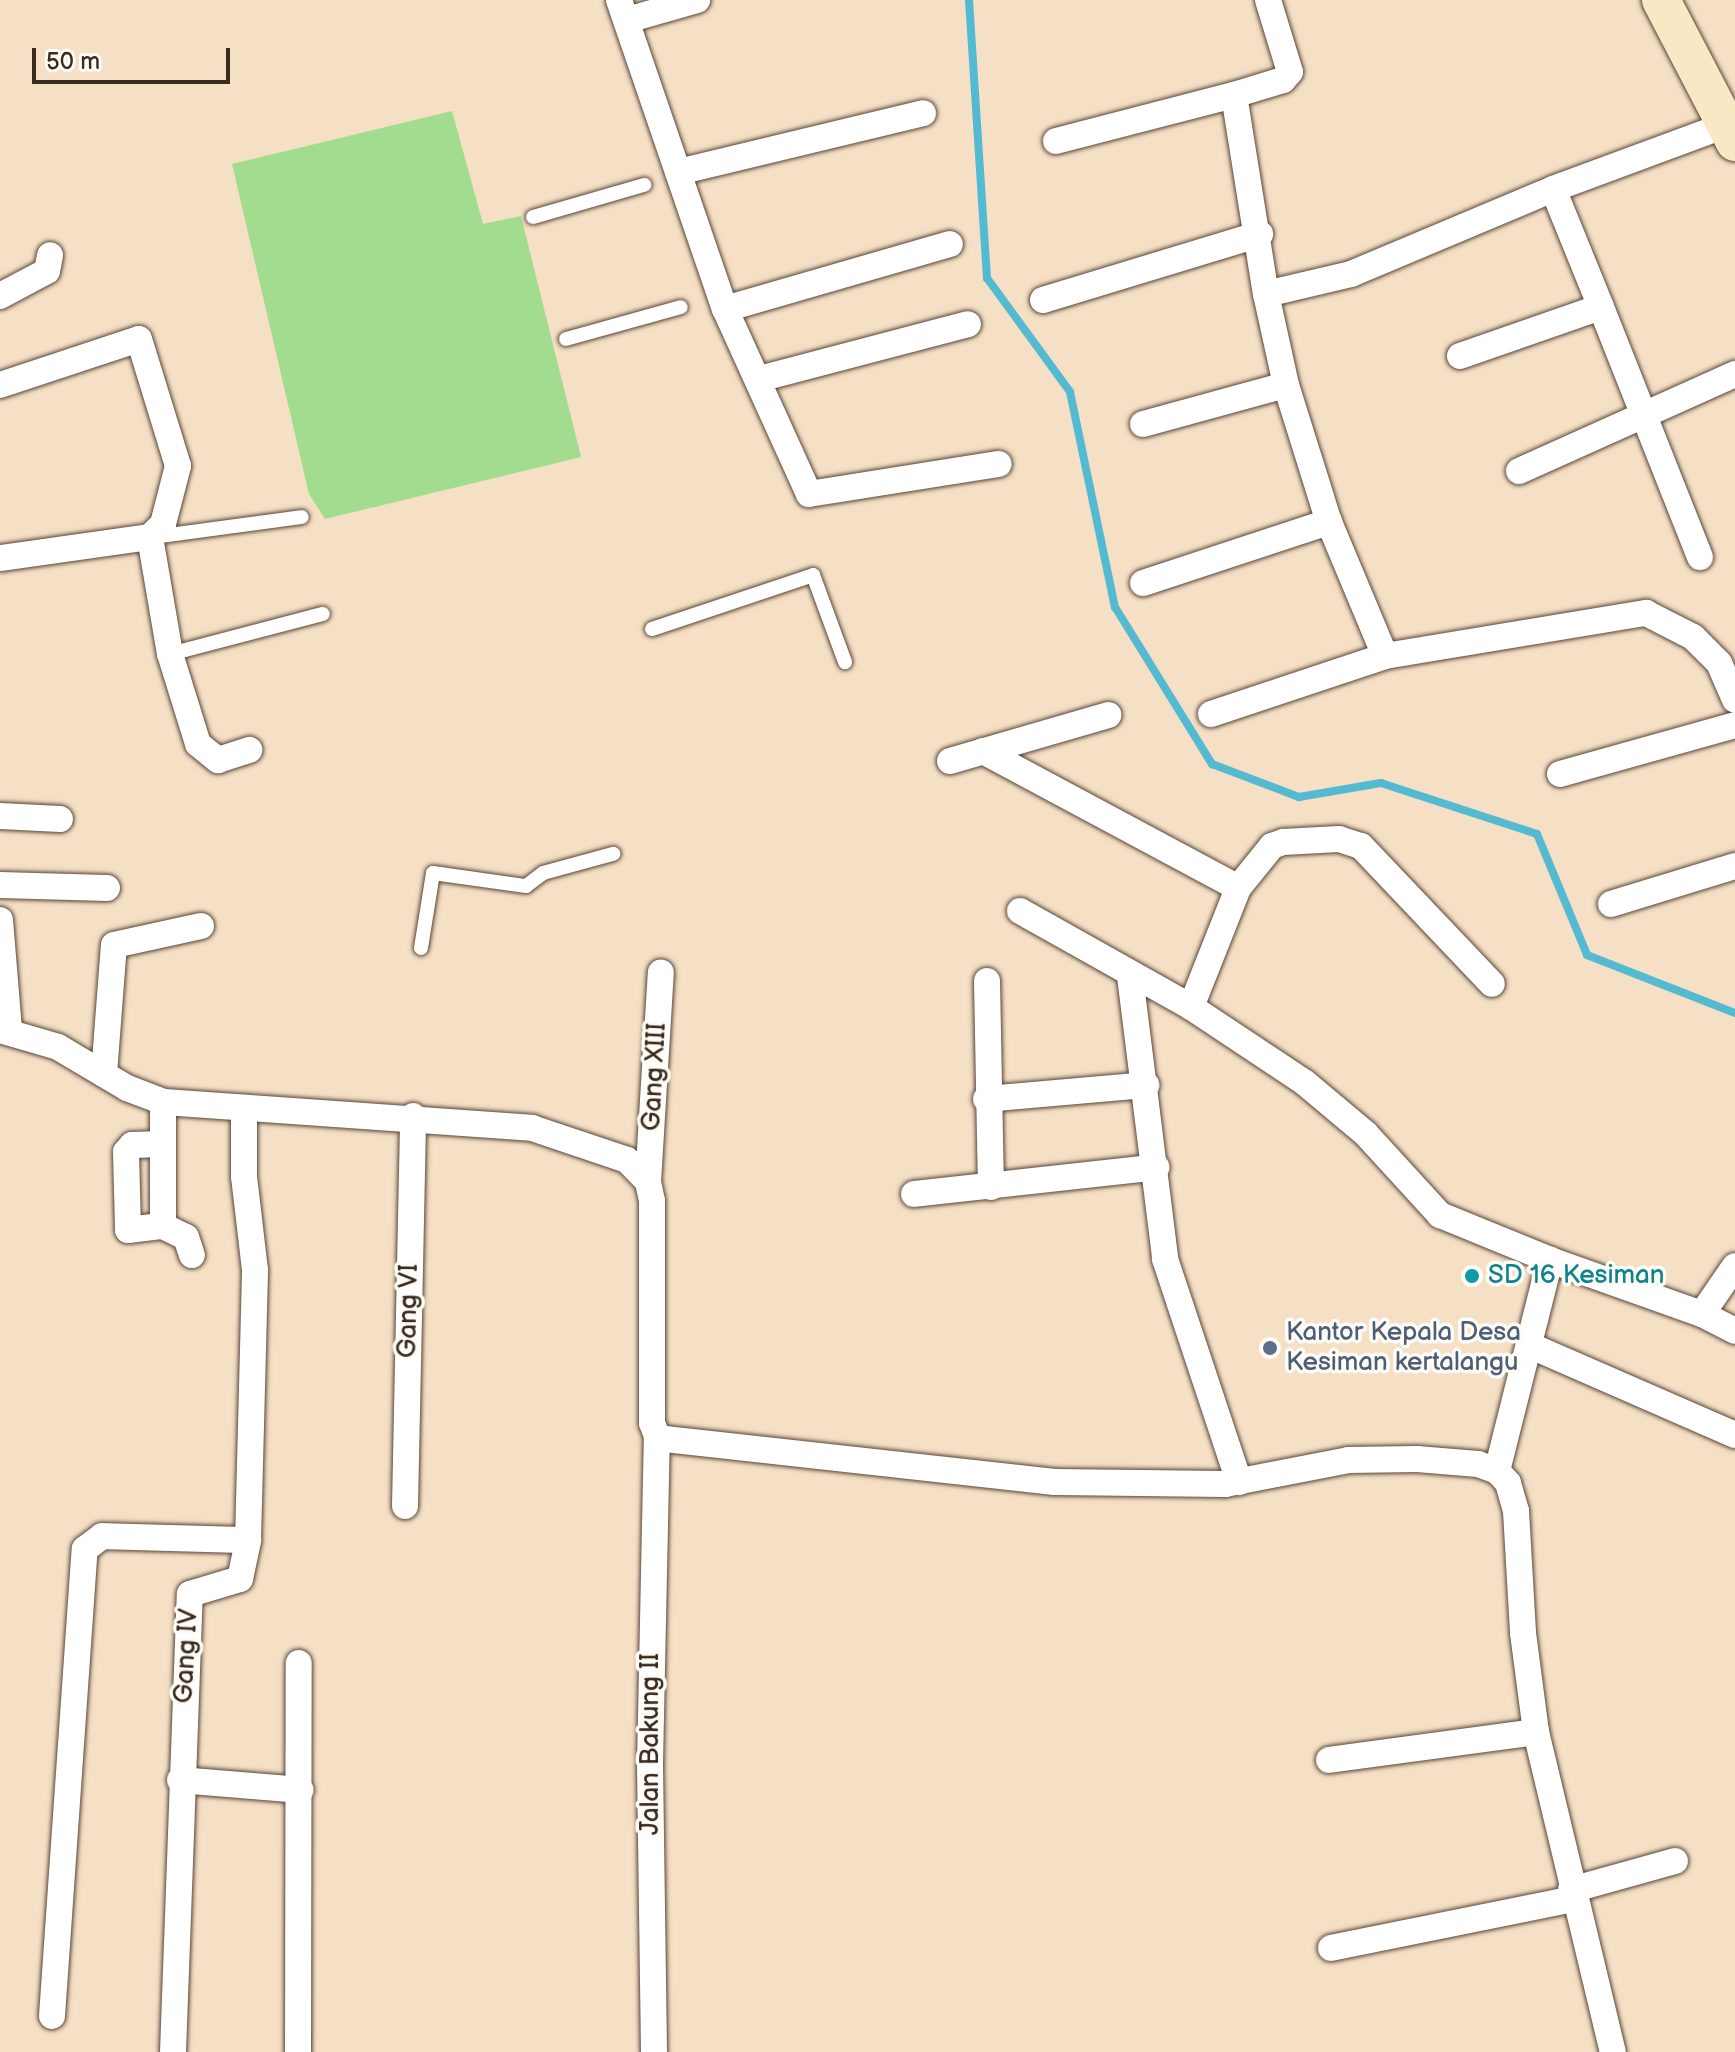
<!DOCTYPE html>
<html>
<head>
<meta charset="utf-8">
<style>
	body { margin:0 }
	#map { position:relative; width:1735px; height:2052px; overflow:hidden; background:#f5dfc5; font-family:"Balsamiq Sans",sans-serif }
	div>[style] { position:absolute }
	.green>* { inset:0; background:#a1dc8f }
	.stream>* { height:8px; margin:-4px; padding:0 4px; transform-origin:4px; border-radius:4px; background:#53bad2 }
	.roads { filter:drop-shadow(0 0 2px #574537) drop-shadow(0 0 2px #574537) }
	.lane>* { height:14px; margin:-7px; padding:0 7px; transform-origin:7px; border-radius:7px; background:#fff }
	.street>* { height:26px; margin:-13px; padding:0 13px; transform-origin:13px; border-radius:13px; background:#fff }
	.secondary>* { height:38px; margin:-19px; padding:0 19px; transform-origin:19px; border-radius:19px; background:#f8e8c3 }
	.dots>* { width:22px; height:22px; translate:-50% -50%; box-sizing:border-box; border:4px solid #fdfcf7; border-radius:50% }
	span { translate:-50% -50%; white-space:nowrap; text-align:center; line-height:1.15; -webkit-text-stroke:7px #fdfcf7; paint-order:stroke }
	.street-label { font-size:26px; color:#3b2a1e }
	.culture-label { font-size:26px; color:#0d838f }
	.left { translate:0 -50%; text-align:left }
	.service-label { font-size:26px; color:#4e5e75 }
	.scale { position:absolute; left:32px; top:48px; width:198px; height:36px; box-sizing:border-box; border:4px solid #3b2a1e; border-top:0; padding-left:10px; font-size:24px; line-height:28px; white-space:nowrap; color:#3b2a1e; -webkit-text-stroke:6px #fdfcf7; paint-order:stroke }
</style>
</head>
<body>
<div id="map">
	<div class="green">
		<i style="clip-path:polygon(452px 111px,483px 224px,521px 216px,581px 457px,325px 519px,309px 494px,232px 164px)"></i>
	</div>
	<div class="stream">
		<i style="left:969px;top:0;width:279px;rotate:86.3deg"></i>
		<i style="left:987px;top:278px;width:141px;rotate:53.9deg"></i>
		<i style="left:1070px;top:392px;width:220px;rotate:78.2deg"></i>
		<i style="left:1115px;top:607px;width:185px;rotate:58.3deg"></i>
		<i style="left:1212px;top:764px;width:93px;rotate:20.8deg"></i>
		<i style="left:1299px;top:797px;width:83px;rotate:-9.7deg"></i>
		<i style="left:1381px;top:783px;width:164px;rotate:18.1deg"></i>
		<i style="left:1537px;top:834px;width:131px;rotate:67.5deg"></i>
		<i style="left:1587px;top:955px;width:159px;rotate:21.4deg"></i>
	</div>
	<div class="roads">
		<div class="lane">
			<i style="left:533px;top:217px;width:116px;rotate:-16.1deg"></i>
			<i style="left:566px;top:339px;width:119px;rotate:-15.5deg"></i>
			<i style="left:154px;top:537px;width:149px;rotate:-7.7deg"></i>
			<i style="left:652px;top:629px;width:170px;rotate:-18.5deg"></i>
			<i style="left:813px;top:575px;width:93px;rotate:69.8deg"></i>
			<i style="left:170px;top:654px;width:158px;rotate:-14.7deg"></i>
			<i style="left:421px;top:948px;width:76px;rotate:-80.9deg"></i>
			<i style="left:433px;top:873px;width:94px;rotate:8deg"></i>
			<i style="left:526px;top:886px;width:21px;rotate:-37deg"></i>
			<i style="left:543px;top:873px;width:73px;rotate:-15.2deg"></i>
		</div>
		<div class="street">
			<i style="left:619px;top:0;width:327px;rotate:71.1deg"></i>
			<i style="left:725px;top:309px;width:203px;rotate:65.6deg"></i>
			<i style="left:809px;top:494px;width:192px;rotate:-9deg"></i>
			<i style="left:1268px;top:0;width:75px;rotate:73deg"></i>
			<i style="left:1290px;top:72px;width:11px;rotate:131deg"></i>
			<i style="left:1283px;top:80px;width:51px;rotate:163deg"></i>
			<i style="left:1234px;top:95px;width:202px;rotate:80.9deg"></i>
			<i style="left:1266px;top:294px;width:93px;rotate:77.6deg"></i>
			<i style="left:1286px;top:385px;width:144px;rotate:72.6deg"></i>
			<i style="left:1329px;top:522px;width:145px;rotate:67.3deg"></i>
			<i style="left:1385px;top:656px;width:265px;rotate:-9.4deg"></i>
			<i style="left:1646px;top:613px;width:53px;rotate:27.1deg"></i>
			<i style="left:1693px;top:637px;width:37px;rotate:45deg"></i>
			<i style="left:1719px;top:663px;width:40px;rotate:66.6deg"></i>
			<i style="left:627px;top:20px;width:73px;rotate:-15.9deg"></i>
			<i style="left:1056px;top:141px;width:184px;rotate:-14.5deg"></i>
			<i style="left:678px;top:172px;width:252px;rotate:-13.5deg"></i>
			<i style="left:1266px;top:294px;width:87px;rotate:-13.2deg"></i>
			<i style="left:1351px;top:274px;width:219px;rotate:-22.8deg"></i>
			<i style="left:1553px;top:189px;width:184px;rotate:-20.3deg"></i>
			<i style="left:0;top:296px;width:53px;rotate:-28deg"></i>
			<i style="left:47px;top:271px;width:16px;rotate:-79deg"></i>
			<i style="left:1043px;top:300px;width:227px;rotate:-16.9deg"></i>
			<i style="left:1601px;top:307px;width:269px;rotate:68.4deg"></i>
			<i style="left:725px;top:309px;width:234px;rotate:-16.1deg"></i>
			<i style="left:1460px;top:356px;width:149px;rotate:-19.2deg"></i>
			<i style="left:1601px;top:307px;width:127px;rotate:-112.1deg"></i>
			<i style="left:759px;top:379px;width:216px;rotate:-14.7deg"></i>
			<i style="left:0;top:385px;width:146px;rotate:-18.3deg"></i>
			<i style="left:139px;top:339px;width:133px;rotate:72.9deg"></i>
			<i style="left:178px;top:466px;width:60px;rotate:104.5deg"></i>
			<i style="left:163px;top:524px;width:18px;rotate:135deg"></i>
			<i style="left:150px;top:537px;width:151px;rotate:172deg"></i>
			<i style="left:1143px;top:424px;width:148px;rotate:-15.3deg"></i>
			<i style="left:1519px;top:471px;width:237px;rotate:-24.2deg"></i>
			<i style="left:150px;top:537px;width:119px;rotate:80.3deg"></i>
			<i style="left:170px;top:654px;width:94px;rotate:72.7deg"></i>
			<i style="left:198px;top:744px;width:26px;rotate:39deg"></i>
			<i style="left:218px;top:760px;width:33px;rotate:-18deg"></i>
			<i style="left:1143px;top:583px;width:196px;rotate:-18.2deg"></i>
			<i style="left:1211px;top:714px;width:183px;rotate:-18.4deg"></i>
			<i style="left:983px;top:751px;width:289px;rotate:28.2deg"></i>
			<i style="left:950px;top:761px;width:165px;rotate:-16.2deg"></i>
			<i style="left:1560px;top:774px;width:182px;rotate:-15.6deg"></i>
			<i style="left:0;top:816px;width:60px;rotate:2.9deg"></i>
			<i style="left:0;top:885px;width:107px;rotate:1.6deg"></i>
			<i style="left:1611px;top:904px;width:130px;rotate:-17deg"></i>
			<i style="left:1020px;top:911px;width:196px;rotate:29.3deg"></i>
			<i style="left:1191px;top:1007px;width:136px;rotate:33.6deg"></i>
			<i style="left:1304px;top:1082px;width:81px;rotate:40deg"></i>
			<i style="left:1366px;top:1134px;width:110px;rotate:47.6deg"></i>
			<i style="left:1440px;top:1215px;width:119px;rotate:22.2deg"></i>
			<i style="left:0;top:920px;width:110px;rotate:85.3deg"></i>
			<i style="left:1130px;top:976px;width:285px;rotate:82.9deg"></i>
			<i style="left:1165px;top:1259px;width:235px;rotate:71.6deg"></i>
			<i style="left:987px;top:981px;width:206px;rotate:88.9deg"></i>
			<i style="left:1191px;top:1007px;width:128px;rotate:-68.4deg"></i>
			<i style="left:1238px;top:888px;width:54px;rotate:-51deg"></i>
			<i style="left:1272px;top:846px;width:12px;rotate:-20deg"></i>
			<i style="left:1283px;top:842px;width:56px;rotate:-3.1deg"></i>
			<i style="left:1339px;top:839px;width:23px;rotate:18deg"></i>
			<i style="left:1361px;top:846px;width:190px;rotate:46.5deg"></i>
			<i style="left:0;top:1030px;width:60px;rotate:16.3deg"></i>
			<i style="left:58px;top:1047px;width:80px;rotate:30.7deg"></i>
			<i style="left:127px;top:1088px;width:39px;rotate:21deg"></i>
			<i style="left:163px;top:1102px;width:370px;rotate:4deg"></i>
			<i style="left:532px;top:1128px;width:100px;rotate:18.6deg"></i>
			<i style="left:627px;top:1160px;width:30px;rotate:46deg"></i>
			<i style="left:648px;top:1182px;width:19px;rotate:78deg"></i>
			<i style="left:652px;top:1201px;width:222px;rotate:90deg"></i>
			<i style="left:652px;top:1423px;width:14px;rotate:69deg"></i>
			<i style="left:657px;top:1436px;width:9px;rotate:21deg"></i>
			<i style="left:665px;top:1439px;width:392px;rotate:6.3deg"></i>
			<i style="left:1055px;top:1482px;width:170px;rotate:0.7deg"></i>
			<i style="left:1225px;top:1484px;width:125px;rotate:-11deg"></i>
			<i style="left:1348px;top:1460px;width:69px;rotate:-0.8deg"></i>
			<i style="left:1417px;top:1459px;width:61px;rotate:4.7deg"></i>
			<i style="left:1478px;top:1464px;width:20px;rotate:20deg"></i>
			<i style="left:1497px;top:1471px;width:16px;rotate:47deg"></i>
			<i style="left:1508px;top:1483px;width:29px;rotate:74deg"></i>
			<i style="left:1516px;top:1511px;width:122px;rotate:86.7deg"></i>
			<i style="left:1523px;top:1633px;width:100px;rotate:82.5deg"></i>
			<i style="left:1536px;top:1732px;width:329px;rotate:76.5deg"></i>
			<i style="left:104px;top:1074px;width:129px;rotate:-85.6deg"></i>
			<i style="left:114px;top:945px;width:89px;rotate:-12.3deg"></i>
			<i style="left:986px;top:1099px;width:161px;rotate:-5deg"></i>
			<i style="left:163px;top:1102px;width:124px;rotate:90deg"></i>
			<i style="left:163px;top:1226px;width:25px;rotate:26deg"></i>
			<i style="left:186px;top:1237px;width:19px;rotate:72deg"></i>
			<i style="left:163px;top:1144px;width:31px;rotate:178deg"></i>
			<i style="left:132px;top:1145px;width:9px;rotate:131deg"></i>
			<i style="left:126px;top:1152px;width:78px;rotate:88.5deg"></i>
			<i style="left:128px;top:1230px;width:35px;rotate:-7deg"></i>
			<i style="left:648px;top:1182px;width:210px;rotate:-86.5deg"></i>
			<i style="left:914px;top:1194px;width:244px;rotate:-6.3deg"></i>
			<i style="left:1702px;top:1314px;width:58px;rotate:-55.5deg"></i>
			<i style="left:1529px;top:1345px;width:225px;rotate:23.6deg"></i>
			<i style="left:1497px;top:1471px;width:218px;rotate:-75.9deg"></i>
			<i style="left:1550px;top:1260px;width:161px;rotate:19.6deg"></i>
			<i style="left:1702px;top:1314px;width:37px;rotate:27deg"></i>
			<i style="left:405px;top:1506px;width:390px;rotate:-88.8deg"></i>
			<i style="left:1329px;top:1760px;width:209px;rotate:-7.7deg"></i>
			<i style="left:180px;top:1780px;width:121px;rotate:4.7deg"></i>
			<i style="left:1571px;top:1890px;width:108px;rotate:-15.6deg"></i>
			<i style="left:1331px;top:1948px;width:247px;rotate:-11.4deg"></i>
			<i style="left:52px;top:2016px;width:468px;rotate:-86deg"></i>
			<i style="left:85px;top:1549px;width:21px;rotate:-37deg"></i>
			<i style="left:102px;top:1536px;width:146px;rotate:1.6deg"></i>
			<i style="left:173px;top:2052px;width:458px;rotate:-87.9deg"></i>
			<i style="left:190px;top:1594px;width:52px;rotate:-16.7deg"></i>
			<i style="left:240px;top:1579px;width:40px;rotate:-78deg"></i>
			<i style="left:248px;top:1540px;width:270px;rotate:-88.5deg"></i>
			<i style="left:255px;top:1270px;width:95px;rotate:-96.7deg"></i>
			<i style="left:244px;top:1176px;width:67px;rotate:-90deg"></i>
			<i style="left:298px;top:2052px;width:389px;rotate:-89.9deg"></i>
			<i style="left:654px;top:2052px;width:288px;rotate:-90.8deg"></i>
			<i style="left:650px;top:1764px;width:328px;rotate:-88.8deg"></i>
		</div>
		<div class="secondary">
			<i style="left:1661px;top:0;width:160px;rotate:62.5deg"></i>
		</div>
	</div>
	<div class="dots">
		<i style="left:1472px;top:1276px;background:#0f9aa8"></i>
		<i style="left:1270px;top:1348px;background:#5c6f8a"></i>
	</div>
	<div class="street-label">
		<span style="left:655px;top:1077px;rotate:-87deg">Gang XIII</span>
		<span style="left:409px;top:1311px;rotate:-89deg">Gang VI</span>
		<span style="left:187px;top:1656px;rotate:-87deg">Gang IV</span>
		<span style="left:651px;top:1744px;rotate:-90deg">Jalan Bakung II</span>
	</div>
	<div class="culture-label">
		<span class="left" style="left:1488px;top:1276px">SD 16 Kesiman</span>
	</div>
	<div class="service-label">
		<span class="left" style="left:1286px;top:1348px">Kantor Kepala Desa<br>Kesiman kertalangu</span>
	</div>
	<div class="scale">50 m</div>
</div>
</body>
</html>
